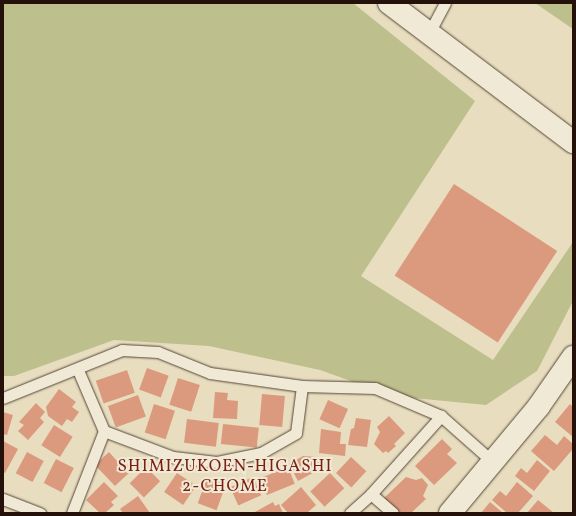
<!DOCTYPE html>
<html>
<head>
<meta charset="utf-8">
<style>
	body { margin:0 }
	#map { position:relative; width:576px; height:516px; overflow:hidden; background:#e8ddbf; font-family:Vollkorn,serif }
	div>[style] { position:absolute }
	.green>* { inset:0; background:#bdbf8d }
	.building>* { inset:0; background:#db9a7e; transform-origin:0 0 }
	.roads { filter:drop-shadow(0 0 1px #554537) drop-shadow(0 0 1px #554537) }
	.service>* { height:11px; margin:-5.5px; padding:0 5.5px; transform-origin:5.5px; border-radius:5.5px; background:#f0e9d5 }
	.minor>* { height:22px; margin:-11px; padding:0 11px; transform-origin:11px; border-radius:11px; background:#f0e9d5 }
	.tertiary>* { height:22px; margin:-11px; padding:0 11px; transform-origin:11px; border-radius:11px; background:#f0e9d5 }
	span { translate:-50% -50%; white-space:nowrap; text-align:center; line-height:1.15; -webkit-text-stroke:4px #f0e9d5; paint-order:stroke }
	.neighbourhood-label { font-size:17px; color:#7a1f14; letter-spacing:1px }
	.frame { position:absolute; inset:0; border:4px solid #24120a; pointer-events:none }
</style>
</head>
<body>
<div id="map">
	<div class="green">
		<i style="clip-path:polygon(3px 3px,353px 3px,475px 101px,361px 276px,493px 360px,573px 242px,573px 301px,537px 371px,486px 405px,393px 396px,320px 370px,209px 346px,114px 340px,14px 376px,3px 376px)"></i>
		<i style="clip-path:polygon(535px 3px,573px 3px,573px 29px)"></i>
	</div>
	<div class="building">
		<i style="left:454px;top:184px;width:123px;height:109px;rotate:33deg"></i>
		<i style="left:147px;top:368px;width:23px;height:23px;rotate:20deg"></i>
		<i style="left:127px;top:370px;width:24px;height:33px;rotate:71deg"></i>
		<i style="left:178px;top:378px;width:23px;height:28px;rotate:18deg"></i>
		<i style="clip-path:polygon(59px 389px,76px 402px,72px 407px,79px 412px,72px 422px,67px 419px,62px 426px,48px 416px,46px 407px)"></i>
		<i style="clip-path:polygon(215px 392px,228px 393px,227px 400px,238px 401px,237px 419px,213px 418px)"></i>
		<i style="left:262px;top:394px;width:23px;height:31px;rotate:5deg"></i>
		<i style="left:138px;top:395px;width:23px;height:32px;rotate:70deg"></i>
		<i style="left:328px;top:400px;width:22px;height:21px;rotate:24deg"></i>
		<i style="clip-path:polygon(36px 403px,45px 412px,40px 418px,44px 422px,28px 440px,18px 431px,24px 425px,19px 422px)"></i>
		<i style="left:154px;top:404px;width:22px;height:30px;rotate:18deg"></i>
		<i style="clip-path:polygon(570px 404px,573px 407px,573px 437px,555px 422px)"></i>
		<i style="clip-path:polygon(3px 412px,13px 415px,7px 435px,3px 434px)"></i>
		<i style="clip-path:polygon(389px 416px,405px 433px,394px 444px,396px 446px,388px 453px,386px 451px,383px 453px,374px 444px,380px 432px,377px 427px)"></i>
		<i style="clip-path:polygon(356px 418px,371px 420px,367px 447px,348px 445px,351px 429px,354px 428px)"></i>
		<i style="left:187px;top:419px;width:32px;height:24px;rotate:7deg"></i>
		<i style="left:223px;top:424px;width:36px;height:20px;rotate:6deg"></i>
		<i style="left:54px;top:425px;width:22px;height:24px;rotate:32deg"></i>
		<i style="clip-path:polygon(321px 429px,341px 432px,340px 444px,346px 444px,345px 456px,319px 453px)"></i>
		<i style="clip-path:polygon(545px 435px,557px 445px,564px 436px,573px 444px,573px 449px,554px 471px,531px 451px)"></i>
		<i style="clip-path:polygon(442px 439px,452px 449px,447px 454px,457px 463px,434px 485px,415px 466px)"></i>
		<i style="clip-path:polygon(3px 441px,18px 449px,5px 473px,3px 472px)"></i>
		<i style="left:27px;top:452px;width:19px;height:24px;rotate:28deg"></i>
		<i style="clip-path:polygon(109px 452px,117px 461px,120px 457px,132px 470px,115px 486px,95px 465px)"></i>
		<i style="clip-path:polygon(303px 456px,316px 457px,322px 468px,298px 481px,289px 464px)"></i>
		<i style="left:351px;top:457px;width:21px;height:22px;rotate:43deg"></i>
		<i style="left:56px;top:459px;width:20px;height:27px;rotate:27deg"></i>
		<i style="clip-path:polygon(537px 460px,550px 471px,534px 491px,515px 476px,521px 468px,527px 473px)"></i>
		<i style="left:146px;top:467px;width:20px;height:23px;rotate:45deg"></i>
		<i style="left:288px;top:467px;width:18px;height:30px;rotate:68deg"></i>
		<i style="left:177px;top:473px;width:23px;height:23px;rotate:34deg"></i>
		<i style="left:330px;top:473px;width:21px;height:27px;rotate:47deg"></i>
		<i style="left:253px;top:477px;width:20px;height:25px;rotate:66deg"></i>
		<i style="clip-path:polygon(406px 477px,416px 480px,422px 478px,428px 485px,423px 496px,426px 499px,411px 513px,397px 513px,383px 499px)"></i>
		<i style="left:207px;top:478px;width:20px;height:27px;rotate:20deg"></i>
		<i style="clip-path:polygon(104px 482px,118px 496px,111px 502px,114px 505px,105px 513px,100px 513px,86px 500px)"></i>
		<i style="clip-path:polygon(517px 482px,533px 496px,518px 513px,507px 513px,492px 500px,500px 491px,506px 496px)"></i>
		<i style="clip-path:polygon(301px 487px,316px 505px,307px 513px,288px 513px,281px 505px)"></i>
		<i style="clip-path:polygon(138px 496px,150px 513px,123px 513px,120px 509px)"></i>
		<i style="clip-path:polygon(538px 500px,554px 513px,527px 513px)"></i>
		<i style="clip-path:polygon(273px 502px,275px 506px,279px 504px,283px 513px,253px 513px)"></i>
		<i style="clip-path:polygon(490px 502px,503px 513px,481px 513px)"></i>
	</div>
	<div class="roads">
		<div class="service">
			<i style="left:429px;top:33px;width:34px;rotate:-62deg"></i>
			<i style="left:3px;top:398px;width:128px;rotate:-22deg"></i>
			<i style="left:122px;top:350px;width:36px;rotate:3deg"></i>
			<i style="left:158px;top:352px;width:56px;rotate:22deg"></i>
			<i style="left:210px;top:373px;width:93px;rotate:8deg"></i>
			<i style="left:302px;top:386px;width:73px;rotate:1.6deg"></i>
			<i style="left:375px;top:388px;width:72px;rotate:23deg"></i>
			<i style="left:441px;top:416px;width:69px;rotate:41.5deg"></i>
			<i style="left:104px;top:431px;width:74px;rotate:20.6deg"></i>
			<i style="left:173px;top:457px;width:44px;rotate:6.5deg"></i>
			<i style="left:217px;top:462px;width:45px;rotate:-11.6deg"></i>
			<i style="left:261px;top:453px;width:40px;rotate:-29.7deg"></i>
			<i style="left:296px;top:433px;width:47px;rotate:-82.7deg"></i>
			<i style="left:371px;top:494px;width:29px;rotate:41deg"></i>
			<i style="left:3px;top:499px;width:40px;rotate:21deg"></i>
			<i style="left:72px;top:513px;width:88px;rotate:-68.7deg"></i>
			<i style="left:104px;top:431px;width:66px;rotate:-113.1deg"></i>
			<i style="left:350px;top:513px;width:28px;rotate:-42deg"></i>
			<i style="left:371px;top:494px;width:105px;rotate:-48.1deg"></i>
		</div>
		<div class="minor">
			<i style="left:389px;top:3px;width:231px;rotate:37.1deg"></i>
		</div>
		<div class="tertiary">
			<i style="left:450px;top:513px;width:139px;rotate:-50.2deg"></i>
			<i style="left:539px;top:406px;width:60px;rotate:-55.2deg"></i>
		</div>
	</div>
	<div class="neighbourhood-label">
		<span style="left:225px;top:477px">SHIMIZUKOEN-HIGASHI<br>2-CHOME</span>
	</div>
	<div class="frame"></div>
</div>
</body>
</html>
